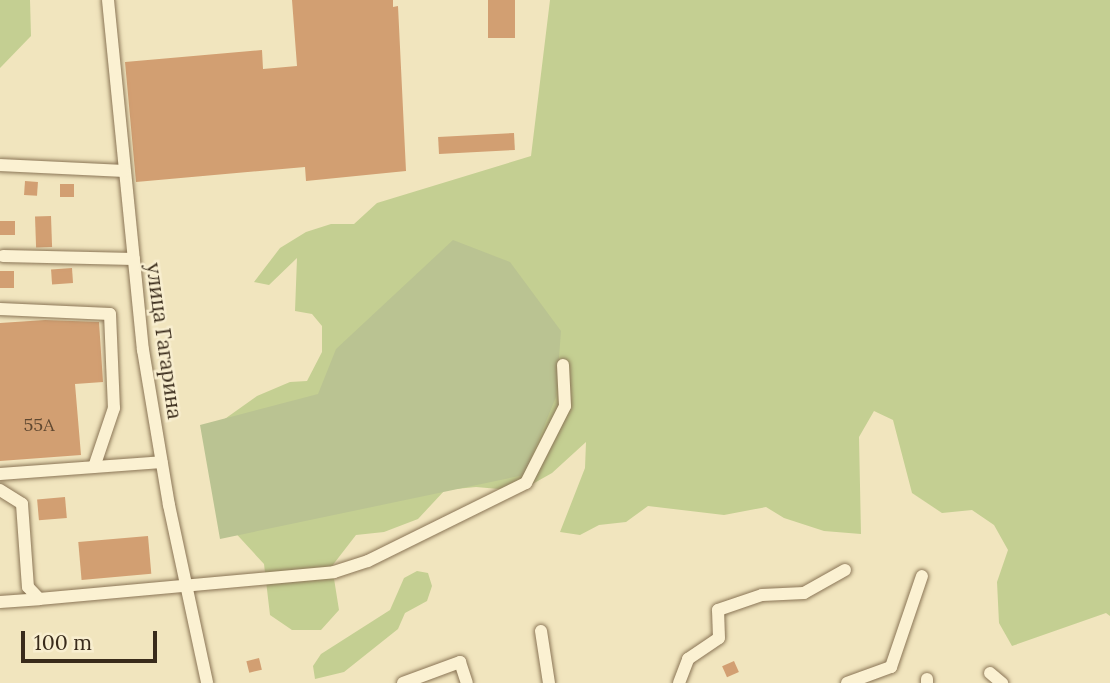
<!DOCTYPE html>
<html>
<head>
<meta charset="utf-8">
<style>
	body { margin:0 }
	#map { position:relative; width:1110px; height:683px; overflow:hidden; background:#f1e5be; font-family:Lora,serif }
	div>[style] { position:absolute }
	.green>* { inset:0; background:#c4cf92 }
	.cemetery>* { inset:0; background:#bac392 }
	.building>* { inset:0; background:#d29f72; transform-origin:0 0 }
	.roads { filter:drop-shadow(0 0 2px #8a7556) drop-shadow(0 0 2px #8a7556) }
	.minor>* { height:12px; margin:-6px; padding:0 6px; transform-origin:6px; border-radius:6px; background:#fbf1d2 }
	span { translate:-50% -50%; white-space:nowrap; text-align:center; line-height:1.15; -webkit-text-stroke:5px #f8eecf; paint-order:stroke }
	.number-label { font-size:18px; color:#5f4831 }
	.number-label span { -webkit-text-stroke-width:0 }
	.street-label { font-size:21px; color:#392b1b }
	.scale { position:absolute; left:21px; top:631px; width:136px; height:32px; box-sizing:border-box; border:4px solid #392b1b; border-top:0; padding-left:9px; font-size:21px; line-height:24px; white-space:nowrap; color:#392b1b; -webkit-text-stroke:5px #f8eecf; paint-order:stroke }
</style>
</head>
<body>
<div id="map">
	<div class="green">
		<i style="clip-path:polygon(0 0,30px 0,31px 36px,0 68px)"></i>
		<i style="clip-path:polygon(550px 0,1110px 0,1110px 616px,1106px 613px,1012px 646px,999px 623px,997px 582px,1008px 550px,994px 525px,972px 510px,942px 513px,912px 493px,893px 420px,874px 411px,859px 437px,861px 534px,824px 531px,784px 518px,766px 507px,724px 515px,648px 506px,626px 522px,599px 525px,580px 535px,560px 532px,585px 468px,586px 442px,552px 473px,520px 491px,476px 487px,445px 490px,418px 519px,384px 532px,356px 535px,332px 566px,339px 610px,321px 630px,292px 630px,270px 615px,264px 564px,218px 514px,205px 433px,257px 396px,290px 382px,307px 381px,322px 352px,322px 326px,312px 314px,295px 311px,297px 258px,269px 285px,254px 282px,280px 248px,306px 232px,331px 224px,354px 224px,377px 203px,531px 156px)"></i>
		<i style="clip-path:polygon(417px 571px,428px 573px,432px 586px,427px 601px,405px 613px,398px 629px,344px 672px,315px 679px,313px 666px,321px 654px,390px 610px,404px 578px)"></i>
	</div>
	<div class="cemetery">
		<i style="clip-path:polygon(453px 240px,510px 262px,561px 331px,556px 397px,524px 475px,220px 539px,200px 425px,318px 394px,336px 349px)"></i>
	</div>
	<div class="building">
		<i style="clip-path:polygon(292px 0,393px 0,393px 7px,398px 6px,406px 171px,306px 181px,305px 167px,136px 182px,125px 62px,262px 50px,263px 69px,297px 66px)"></i>
		<i style="left:488px;top:0;width:27px;height:38px"></i>
		<i style="left:514px;top:133px;width:17px;height:76px;rotate:87deg"></i>
		<i style="left:25px;top:181px;width:13px;height:14px;rotate:4deg"></i>
		<i style="left:60px;top:184px;width:14px;height:13px"></i>
		<i style="left:51px;top:216px;width:31px;height:16px;rotate:88deg"></i>
		<i style="left:0;top:221px;width:15px;height:14px"></i>
		<i style="left:72px;top:268px;width:15px;height:21px;rotate:86deg"></i>
		<i style="left:14px;top:271px;width:17px;height:14px;rotate:90deg"></i>
		<i style="clip-path:polygon(45px 320px,99px 322px,103px 382px,75px 384px,81px 455px,0 461px,0 323px)"></i>
		<i style="left:65px;top:497px;width:21px;height:28px;rotate:85deg"></i>
		<i style="left:148px;top:536px;width:38px;height:70px;rotate:85deg"></i>
		<i style="left:259px;top:658px;width:12px;height:13px;rotate:76deg"></i>
		<i style="left:734px;top:661px;width:12px;height:13px;rotate:66deg"></i>
	</div>
	<div class="roads">
		<div class="minor">
			<i style="left:108px;top:0;width:352px;rotate:84.3deg"></i>
			<i style="left:143px;top:350px;width:157px;rotate:80.5deg"></i>
			<i style="left:169px;top:505px;width:182px;rotate:77.9deg"></i>
			<i style="left:0;top:165px;width:124px;rotate:2.8deg"></i>
			<i style="left:3px;top:256px;width:131px;rotate:1.3deg"></i>
			<i style="left:0;top:309px;width:110px;rotate:2.6deg"></i>
			<i style="left:110px;top:314px;width:94px;rotate:87.6deg"></i>
			<i style="left:114px;top:408px;width:62px;rotate:108.7deg"></i>
			<i style="left:0;top:474px;width:162px;rotate:-4.2deg"></i>
			<i style="left:0;top:490px;width:26px;rotate:32deg"></i>
			<i style="left:22px;top:504px;width:83px;rotate:85.9deg"></i>
			<i style="left:28px;top:587px;width:16px;rotate:47deg"></i>
			<i style="left:39px;top:599px;width:296px;rotate:-5.2deg"></i>
			<i style="left:334px;top:572px;width:36px;rotate:-18deg"></i>
			<i style="left:368px;top:561px;width:176px;rotate:-26.3deg"></i>
			<i style="left:526px;top:483px;width:86px;rotate:-63.1deg"></i>
			<i style="left:565px;top:406px;width:41px;rotate:-92.8deg"></i>
			<i style="left:0;top:602px;width:39px;rotate:-4deg"></i>
			<i style="left:541px;top:631px;width:53px;rotate:81.3deg"></i>
			<i style="left:990px;top:673px;width:16px;rotate:40deg"></i>
			<i style="left:927px;top:679px;width:4px;rotate:90deg"></i>
			<i style="left:403px;top:683px;width:61px;rotate:-20.2deg"></i>
			<i style="left:460px;top:662px;width:22px;rotate:72deg"></i>
			<i style="left:679px;top:683px;width:26px;rotate:-69deg"></i>
			<i style="left:688px;top:659px;width:37px;rotate:-34deg"></i>
			<i style="left:719px;top:638px;width:28px;rotate:-92deg"></i>
			<i style="left:718px;top:610px;width:46px;rotate:-18.8deg"></i>
			<i style="left:762px;top:595px;width:42px;rotate:-2.7deg"></i>
			<i style="left:804px;top:593px;width:47px;rotate:-29.3deg"></i>
			<i style="left:847px;top:683px;width:47px;rotate:-20deg"></i>
			<i style="left:891px;top:667px;width:96px;rotate:-71.2deg"></i>
		</div>
	</div>
	<div class="number-label">
		<span style="left:39px;top:425px">55А</span>
	</div>
	<div class="street-label">
		<span style="left:164px;top:341px;rotate:82deg">улица Гагарина</span>
	</div>
	<div class="scale">100 m</div>
</div>
</body>
</html>
